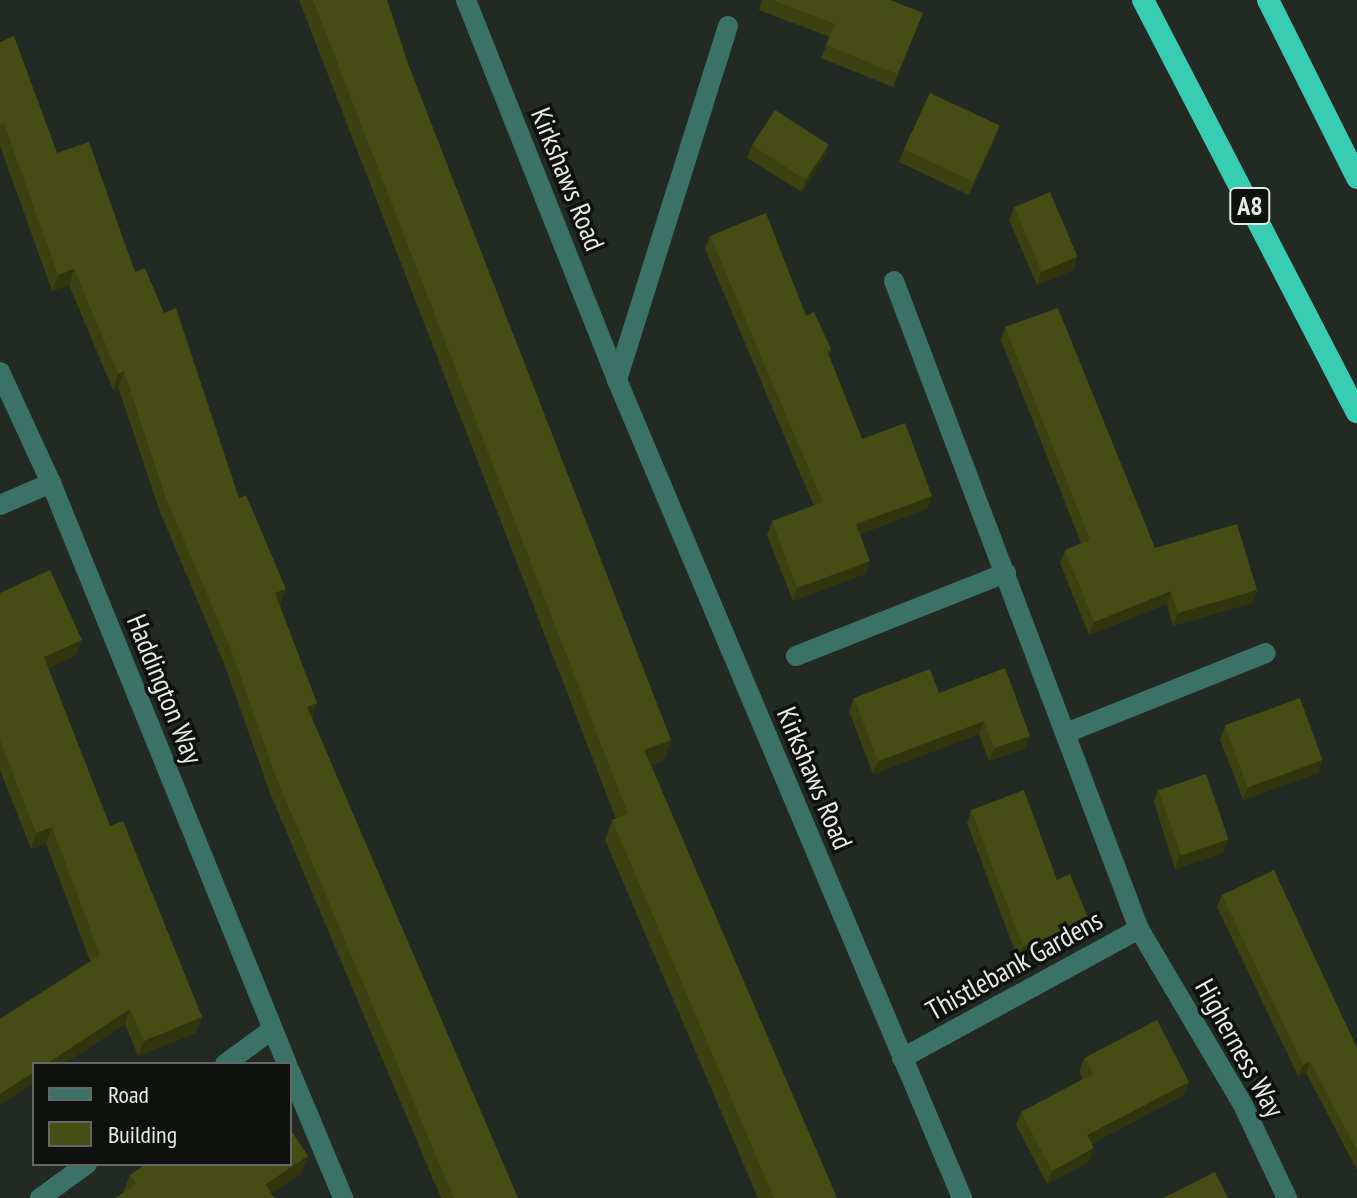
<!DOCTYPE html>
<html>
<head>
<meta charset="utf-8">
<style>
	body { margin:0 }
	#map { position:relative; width:1357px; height:1198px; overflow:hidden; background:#232923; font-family:"PT Sans Narrow",sans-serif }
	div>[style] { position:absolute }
	.minor>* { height:20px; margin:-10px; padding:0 10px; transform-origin:10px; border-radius:10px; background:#3b7266 }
	.tertiary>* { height:20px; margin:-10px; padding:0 10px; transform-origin:10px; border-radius:10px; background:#3b7266 }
	.trunk>* { height:22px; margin:-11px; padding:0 11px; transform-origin:11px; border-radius:11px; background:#38ccb2 }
	.wall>* { inset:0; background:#3b4111 }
	.shaded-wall>* { inset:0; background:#30350e }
	.building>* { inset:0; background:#454c14; transform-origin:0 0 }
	span { translate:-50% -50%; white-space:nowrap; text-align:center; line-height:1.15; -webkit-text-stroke:7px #0e110e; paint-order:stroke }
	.shield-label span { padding:2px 6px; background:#0e110e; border:2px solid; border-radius:6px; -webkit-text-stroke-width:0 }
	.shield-label { font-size:26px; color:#e6eae6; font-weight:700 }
	.street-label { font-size:28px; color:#e6eae6 }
	.legend { position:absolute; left:32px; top:1062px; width:260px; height:104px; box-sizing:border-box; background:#0e110e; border:2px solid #646864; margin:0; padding:10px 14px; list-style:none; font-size:24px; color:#e6eae6 }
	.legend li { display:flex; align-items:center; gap:16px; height:40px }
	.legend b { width:40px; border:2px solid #646864 }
</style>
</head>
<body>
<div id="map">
	<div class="minor">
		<i style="left:894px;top:281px;width:693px;rotate:69.29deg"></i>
		<i style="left:1139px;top:929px;width:270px;rotate:151.4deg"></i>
		<i style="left:0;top:372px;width:122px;rotate:65.3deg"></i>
		<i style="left:51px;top:483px;width:627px;rotate:67.89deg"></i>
		<i style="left:617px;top:380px;width:371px;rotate:-72.6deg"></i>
		<i style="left:0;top:505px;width:56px;rotate:-23.3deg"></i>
		<i style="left:796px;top:656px;width:226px;rotate:-21.6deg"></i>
		<i style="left:1066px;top:733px;width:215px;rotate:-21.8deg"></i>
		<i style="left:1139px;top:929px;width:204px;rotate:59.4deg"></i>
		<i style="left:1243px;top:1105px;width:103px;rotate:64.7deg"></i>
		<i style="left:225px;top:1064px;width:59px;rotate:-36.1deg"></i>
		<i style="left:290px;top:1071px;width:138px;rotate:67.3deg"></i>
		<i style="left:40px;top:1198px;width:58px;rotate:-35.9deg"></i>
	</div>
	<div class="tertiary">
		<i style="left:466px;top:0;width:409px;rotate:68.3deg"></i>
		<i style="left:617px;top:380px;width:888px;rotate:67.13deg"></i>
	</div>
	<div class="trunk">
		<i style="left:1143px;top:0;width:464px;rotate:62.6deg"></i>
		<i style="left:1268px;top:0;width:199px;rotate:63.4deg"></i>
	</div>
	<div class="wall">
		<i style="clip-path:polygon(299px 0,387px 0,408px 64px,671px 740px,664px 760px,651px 765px,837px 1198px,758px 1198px,605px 840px,612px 820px,616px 819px)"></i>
		<i style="clip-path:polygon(762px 0,890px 0,923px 13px,893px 87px,821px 58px,830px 37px,759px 10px)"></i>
		<i style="clip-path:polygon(0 42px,57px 153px,135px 272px,239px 498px,280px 605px,312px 718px,518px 1198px,441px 1198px,270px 793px,225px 666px,160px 512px,118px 387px,113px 390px,69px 285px,52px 291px,0 146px)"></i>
		<i style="clip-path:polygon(995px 139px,969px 195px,899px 162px,904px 149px)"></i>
		<i style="clip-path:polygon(752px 145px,828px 145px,824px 158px,802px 192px,747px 158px)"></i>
		<i style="clip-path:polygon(1014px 207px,1077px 257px,1073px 270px,1037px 285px,1009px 220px)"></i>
		<i style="clip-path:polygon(710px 236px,806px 316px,831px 349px,829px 355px,862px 439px,927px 509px,860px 534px,865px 574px,793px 601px,767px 535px,772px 521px,814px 506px,705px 249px)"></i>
		<i style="clip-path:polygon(1005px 327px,1155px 548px,1257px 590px,1252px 603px,1173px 626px,1167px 604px,1089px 635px,1060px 563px,1065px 550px,1081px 543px,1001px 340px)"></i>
		<i style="clip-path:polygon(0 593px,76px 655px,48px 668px,110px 826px,202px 1017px,196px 1033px,138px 1056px,125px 1024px,64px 1064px,34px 1064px,90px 961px,46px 843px,31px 849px,0 770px)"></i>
		<i style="clip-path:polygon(939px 693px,1030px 736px,1025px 749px,989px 761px,979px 734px,873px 774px,849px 711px,854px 698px)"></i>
		<i style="clip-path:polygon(1225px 726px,1322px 760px,1318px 773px,1243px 800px,1220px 739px)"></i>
		<i style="clip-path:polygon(1158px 789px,1223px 853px,1175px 869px,1154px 802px)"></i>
		<i style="clip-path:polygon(971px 810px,1057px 880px,1084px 933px,1018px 960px,967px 823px)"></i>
		<i style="clip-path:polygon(1222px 895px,1357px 1048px,1357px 1170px,1306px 1073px,1298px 1076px,1217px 907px)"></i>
		<i style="clip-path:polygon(1084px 1058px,1189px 1082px,1184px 1095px,1091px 1144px,1089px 1162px,1047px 1184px,1016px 1125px,1021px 1112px,1083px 1079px,1079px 1072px)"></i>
		<i style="clip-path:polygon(301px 1174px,271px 1194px,123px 1192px,130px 1175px)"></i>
	</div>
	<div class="shaded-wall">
		<i style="clip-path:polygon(1000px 126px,995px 139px,969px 195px,974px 182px)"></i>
		<i style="clip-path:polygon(828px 145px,824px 158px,802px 192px,806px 179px)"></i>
		<i style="clip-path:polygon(1077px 257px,1073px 270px,1037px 285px,1041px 272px)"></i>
		<i style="clip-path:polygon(74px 269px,69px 285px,52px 291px,58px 275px)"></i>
		<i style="clip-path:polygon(124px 371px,118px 387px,113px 390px,118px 374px)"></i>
		<i style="clip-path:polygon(932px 496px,927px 509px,851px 537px,856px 524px)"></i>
		<i style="clip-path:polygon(870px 561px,865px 574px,793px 601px,797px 588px)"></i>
		<i style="clip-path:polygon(286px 589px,280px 605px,269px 609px,275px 593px)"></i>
		<i style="clip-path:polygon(1257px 590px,1252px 603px,1173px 626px,1178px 613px)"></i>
		<i style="clip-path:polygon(1171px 591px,1167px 604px,1089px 635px,1094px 622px)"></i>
		<i style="clip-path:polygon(82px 640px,76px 655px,39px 673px,44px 657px)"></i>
		<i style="clip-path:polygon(317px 703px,312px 719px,307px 707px)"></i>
		<i style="clip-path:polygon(984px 721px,979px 734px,873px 774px,878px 761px)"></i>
		<i style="clip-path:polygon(1030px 736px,1025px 749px,989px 761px,994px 748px)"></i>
		<i style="clip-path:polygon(671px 740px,664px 760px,637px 770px,644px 750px)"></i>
		<i style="clip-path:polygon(1322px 760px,1318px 773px,1243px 800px,1248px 787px)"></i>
		<i style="clip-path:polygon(52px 827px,46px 843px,31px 849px,36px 833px)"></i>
		<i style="clip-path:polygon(1228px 839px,1223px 853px,1175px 869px,1180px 855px)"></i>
		<i style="clip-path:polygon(1089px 920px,1084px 933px,1018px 960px,1023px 947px)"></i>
		<i style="clip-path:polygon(130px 1009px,125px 1024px,64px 1064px,46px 1064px)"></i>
		<i style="clip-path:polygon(202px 1017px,196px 1033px,138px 1056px,144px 1041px)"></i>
		<i style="clip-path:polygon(1310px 1062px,1306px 1073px,1298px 1076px,1303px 1065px)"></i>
		<i style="clip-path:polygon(34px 1072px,34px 1083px,0 1105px,0 1094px)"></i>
		<i style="clip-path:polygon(1189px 1082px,1184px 1095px,1082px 1148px,1087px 1135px)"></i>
		<i style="clip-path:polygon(1094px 1148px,1089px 1162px,1047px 1184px,1052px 1171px)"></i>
		<i style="clip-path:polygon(308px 1156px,301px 1174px,265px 1198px,266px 1184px)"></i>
	</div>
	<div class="building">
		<i style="clip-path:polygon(313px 0,387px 0,408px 64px,671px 740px,644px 750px,837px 1198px,774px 1198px,612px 820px,628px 814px)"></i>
		<i style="clip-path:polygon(772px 0,890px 0,923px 13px,897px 74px,826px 45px,835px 24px)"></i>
		<i style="clip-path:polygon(14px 36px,57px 153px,89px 142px,135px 272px,145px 268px,164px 313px,176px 308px,239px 498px,246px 495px,286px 589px,275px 593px,317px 703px,307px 707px,518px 1198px,454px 1198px,276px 777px,231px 650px,165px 496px,124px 371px,118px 374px,74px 269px,58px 275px,4px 124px,0 125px,0 42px)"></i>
		<i style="left:930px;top:93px;width:77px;height:62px;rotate:25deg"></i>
		<i style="left:775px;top:110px;width:64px;height:42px;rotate:33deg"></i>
		<i style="left:1050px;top:192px;width:70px;height:39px;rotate:67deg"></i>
		<i style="clip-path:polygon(766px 213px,806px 316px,814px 312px,831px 349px,827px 351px,862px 439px,905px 423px,932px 496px,856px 524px,870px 561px,797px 588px,772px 521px,823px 502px,710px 236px)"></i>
		<i style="clip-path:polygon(1058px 308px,1155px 548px,1237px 524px,1257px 590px,1178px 613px,1171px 591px,1094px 622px,1065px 550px,1090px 540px,1005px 327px)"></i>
		<i style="clip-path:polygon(50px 570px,82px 640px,44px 657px,110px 826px,123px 821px,202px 1017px,144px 1041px,130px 1009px,46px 1064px,34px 1064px,34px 1072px,0 1094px,0 1019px,100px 955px,52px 827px,36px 833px,0 740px,0 593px)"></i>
		<i style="clip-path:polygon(1005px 668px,1030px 736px,994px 748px,984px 721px,878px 761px,854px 698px,930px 669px,939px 693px)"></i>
		<i style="left:1300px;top:698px;width:66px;height:80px;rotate:70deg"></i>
		<i style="left:1206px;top:774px;width:69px;height:50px;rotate:71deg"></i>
		<i style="clip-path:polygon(1024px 790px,1057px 880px,1070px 874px,1089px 920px,1023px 947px,971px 810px)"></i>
		<i style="clip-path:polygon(1274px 870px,1357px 1048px,1357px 1150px,1310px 1062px,1303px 1065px,1222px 895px)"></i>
		<i style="clip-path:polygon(1157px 1020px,1189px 1082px,1087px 1135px,1094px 1148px,1052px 1171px,1021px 1112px,1093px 1074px,1084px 1058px)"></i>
		<i style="clip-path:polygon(290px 1129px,308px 1156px,266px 1184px,274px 1198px,115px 1198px,136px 1184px,130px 1175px,146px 1164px,290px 1164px)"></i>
		<i style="clip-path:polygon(1215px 1172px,1228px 1198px,1166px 1198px,1165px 1197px)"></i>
	</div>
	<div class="shield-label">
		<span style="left:1250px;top:206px">A8</span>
	</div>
	<div class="street-label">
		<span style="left:568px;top:179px;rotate:68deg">Kirkshaws Road</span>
		<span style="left:165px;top:689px;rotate:68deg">Haddington Way</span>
		<span style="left:815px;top:778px;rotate:67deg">Kirkshaws Road</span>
		<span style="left:1014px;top:965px;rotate:-29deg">Thistlebank Gardens</span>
		<span style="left:1240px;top:1048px;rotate:61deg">Higherness Way</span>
	</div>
	<ul class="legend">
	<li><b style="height:10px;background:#3b7266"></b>Road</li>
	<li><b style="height:22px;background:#454c14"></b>Building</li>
	</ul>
</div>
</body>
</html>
